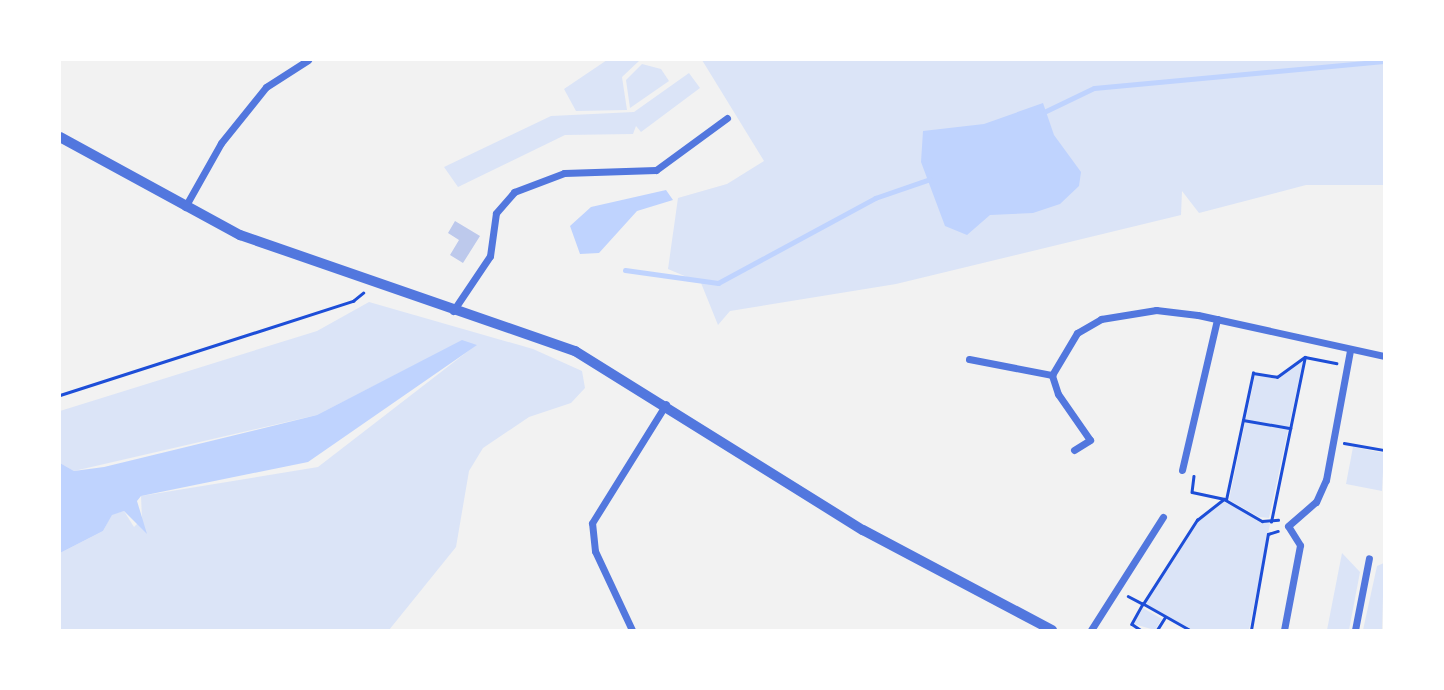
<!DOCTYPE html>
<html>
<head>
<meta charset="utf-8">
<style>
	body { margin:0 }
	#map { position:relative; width:1444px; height:690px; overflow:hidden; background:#f2f2f2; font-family:Cabin,sans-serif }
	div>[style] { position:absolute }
	.green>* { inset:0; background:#dbe4f7 }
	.water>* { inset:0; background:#bfd3fe }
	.stream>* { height:5px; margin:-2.5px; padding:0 2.5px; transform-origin:2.5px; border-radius:2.5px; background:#bfd3fe }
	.building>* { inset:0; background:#bdc9ec }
	.path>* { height:2.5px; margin:-1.25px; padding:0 1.25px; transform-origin:1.25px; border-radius:1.25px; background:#1d4ed8 }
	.minor>* { height:7px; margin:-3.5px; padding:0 3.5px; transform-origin:3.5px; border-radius:3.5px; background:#5277de }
	.tertiary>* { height:10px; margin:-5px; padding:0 5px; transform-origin:5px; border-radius:5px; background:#5277de }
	span { translate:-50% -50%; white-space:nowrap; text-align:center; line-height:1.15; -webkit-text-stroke:5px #fff; paint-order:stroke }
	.frame { position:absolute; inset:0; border:61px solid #fff; pointer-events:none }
</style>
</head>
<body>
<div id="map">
	<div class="green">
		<i style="clip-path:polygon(607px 60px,640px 60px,622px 77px,627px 110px,576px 111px,564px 89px)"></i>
		<i style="clip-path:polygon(702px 60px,1384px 60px,1384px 185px,1306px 185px,1199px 213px,1182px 191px,1181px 215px,896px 284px,730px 311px,718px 325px,701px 283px,668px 269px,678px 198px,727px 184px,764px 161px)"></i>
		<i style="clip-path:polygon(642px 64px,661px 69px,669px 81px,630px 108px,626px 80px)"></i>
		<i style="clip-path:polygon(689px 73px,700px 88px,641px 132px,636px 126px,633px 134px,565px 135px,458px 187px,444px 167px,551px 116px,634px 112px)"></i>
		<i style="clip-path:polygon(369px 302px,533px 349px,582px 371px,585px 388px,571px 403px,529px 417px,483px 448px,469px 471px,456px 547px,389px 630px,60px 630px,60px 553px,103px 531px,112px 514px,124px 511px,134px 527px,142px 519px,141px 496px,318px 467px,476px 345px,462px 341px,317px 415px,74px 471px,60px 463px,60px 411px,317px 331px)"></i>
		<i style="clip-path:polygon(1303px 361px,1269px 518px,1259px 517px,1229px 500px,1255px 375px,1278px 379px)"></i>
		<i style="clip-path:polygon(1353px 447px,1384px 453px,1382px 491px,1346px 484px)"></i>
		<i style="clip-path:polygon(1224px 502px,1270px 524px,1249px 630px,1193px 630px,1145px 604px,1198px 521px)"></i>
		<i style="clip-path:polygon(1342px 553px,1360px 572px,1349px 630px,1327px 630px)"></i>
		<i style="clip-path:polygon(1384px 563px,1382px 630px,1363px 630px,1377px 566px)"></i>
		<i style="clip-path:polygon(1143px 608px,1162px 619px,1155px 630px,1134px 624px)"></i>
	</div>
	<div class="water">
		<i style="clip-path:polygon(1043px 103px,1054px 135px,1081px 172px,1079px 186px,1060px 204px,1033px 213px,990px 215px,967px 235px,945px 226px,921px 162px,923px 131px,984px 124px)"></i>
		<i style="clip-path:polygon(666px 190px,673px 200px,637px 211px,599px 253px,580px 254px,570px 226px,591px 207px)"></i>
		<i style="clip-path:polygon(462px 340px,477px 345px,308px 462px,141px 496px,137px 501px,147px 534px,124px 511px,112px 515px,103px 531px,60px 553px,60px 463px,74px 471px,104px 467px,317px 415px)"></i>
	</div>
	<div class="stream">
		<i style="left:1046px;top:111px;width:53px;rotate:-25.6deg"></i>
		<i style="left:1094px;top:88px;width:291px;rotate:-5.3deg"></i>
		<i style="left:625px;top:270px;width:94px;rotate:8deg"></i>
		<i style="left:718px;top:283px;width:179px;rotate:-28.4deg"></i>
		<i style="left:875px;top:198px;width:58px;rotate:-19.1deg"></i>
	</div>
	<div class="building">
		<i style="clip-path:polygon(455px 221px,480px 236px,463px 263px,450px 255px,459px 240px,448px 233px)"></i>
	</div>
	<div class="path">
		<i style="left:60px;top:395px;width:308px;rotate:-17.8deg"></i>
		<i style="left:353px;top:301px;width:13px;rotate:-39deg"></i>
		<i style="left:1243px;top:420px;width:48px;rotate:9.7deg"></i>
		<i style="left:1344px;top:443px;width:41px;rotate:9.9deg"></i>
		<i style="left:1194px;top:476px;width:16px;rotate:97deg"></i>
		<i style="left:1192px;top:492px;width:33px;rotate:12deg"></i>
		<i style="left:1226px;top:500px;width:130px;rotate:-78deg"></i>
		<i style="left:1253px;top:373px;width:24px;rotate:9deg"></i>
		<i style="left:1277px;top:377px;width:34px;rotate:-36deg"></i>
		<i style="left:1271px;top:522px;width:168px;rotate:-78.4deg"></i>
		<i style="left:1305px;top:357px;width:32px;rotate:11deg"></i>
		<i style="left:1128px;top:596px;width:17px;rotate:28deg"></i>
		<i style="left:1143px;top:604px;width:23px;rotate:119deg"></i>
		<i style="left:1132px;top:624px;width:11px;rotate:34deg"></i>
		<i style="left:1157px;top:630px;width:15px;rotate:-58deg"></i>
		<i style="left:1189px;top:630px;width:53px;rotate:-150.5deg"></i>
		<i style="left:1143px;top:604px;width:100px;rotate:-57.3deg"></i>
		<i style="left:1197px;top:520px;width:34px;rotate:-38deg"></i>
		<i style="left:1224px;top:499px;width:44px;rotate:30.1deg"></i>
		<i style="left:1262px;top:521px;width:16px;rotate:-4deg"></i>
		<i style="left:1251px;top:630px;width:97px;rotate:-80deg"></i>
		<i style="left:1268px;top:534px;width:10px;rotate:-17deg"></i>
	</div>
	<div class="minor">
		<i style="left:185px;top:207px;width:73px;rotate:-60.6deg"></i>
		<i style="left:221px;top:143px;width:72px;rotate:-51.2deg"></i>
		<i style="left:266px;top:87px;width:50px;rotate:-32.7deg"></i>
		<i style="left:453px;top:311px;width:66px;rotate:-56.1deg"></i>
		<i style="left:490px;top:256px;width:43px;rotate:-82.1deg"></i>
		<i style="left:496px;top:213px;width:28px;rotate:-49deg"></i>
		<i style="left:514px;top:192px;width:53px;rotate:-20.8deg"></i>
		<i style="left:564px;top:173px;width:92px;rotate:-1.9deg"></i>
		<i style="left:656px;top:170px;width:88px;rotate:-36.2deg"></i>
		<i style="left:969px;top:359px;width:85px;rotate:10.9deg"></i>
		<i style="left:1074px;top:450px;width:19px;rotate:-32deg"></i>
		<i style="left:1090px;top:440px;width:56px;rotate:-124.8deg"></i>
		<i style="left:1058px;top:394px;width:20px;rotate:-108deg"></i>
		<i style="left:1052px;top:375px;width:49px;rotate:-59.2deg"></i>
		<i style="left:1077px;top:333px;width:28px;rotate:-30deg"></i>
		<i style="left:1101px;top:319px;width:56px;rotate:-9.3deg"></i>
		<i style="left:1156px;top:310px;width:42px;rotate:6.8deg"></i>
		<i style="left:1198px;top:315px;width:190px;rotate:12.4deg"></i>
		<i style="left:1182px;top:470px;width:155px;rotate:-76.9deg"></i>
		<i style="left:632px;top:630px;width:87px;rotate:-115.1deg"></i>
		<i style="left:595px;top:551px;width:28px;rotate:-96deg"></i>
		<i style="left:592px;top:523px;width:140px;rotate:-58.1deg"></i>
		<i style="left:1091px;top:630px;width:134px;rotate:-57.5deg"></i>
		<i style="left:1284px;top:630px;width:86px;rotate:-79.3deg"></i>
		<i style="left:1300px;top:545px;width:22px;rotate:-122deg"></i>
		<i style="left:1288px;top:526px;width:37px;rotate:-41deg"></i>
		<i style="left:1316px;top:502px;width:24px;rotate:-66deg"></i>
		<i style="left:1326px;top:480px;width:132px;rotate:-79.5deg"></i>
		<i style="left:1355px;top:630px;width:73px;rotate:-79deg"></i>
	</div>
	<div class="tertiary">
		<i style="left:60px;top:137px;width:205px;rotate:28.6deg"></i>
		<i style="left:240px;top:235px;width:355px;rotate:19.1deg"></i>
		<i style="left:575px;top:351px;width:339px;rotate:31.9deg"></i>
		<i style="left:863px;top:530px;width:214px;rotate:27.9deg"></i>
	</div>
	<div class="frame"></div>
</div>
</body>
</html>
